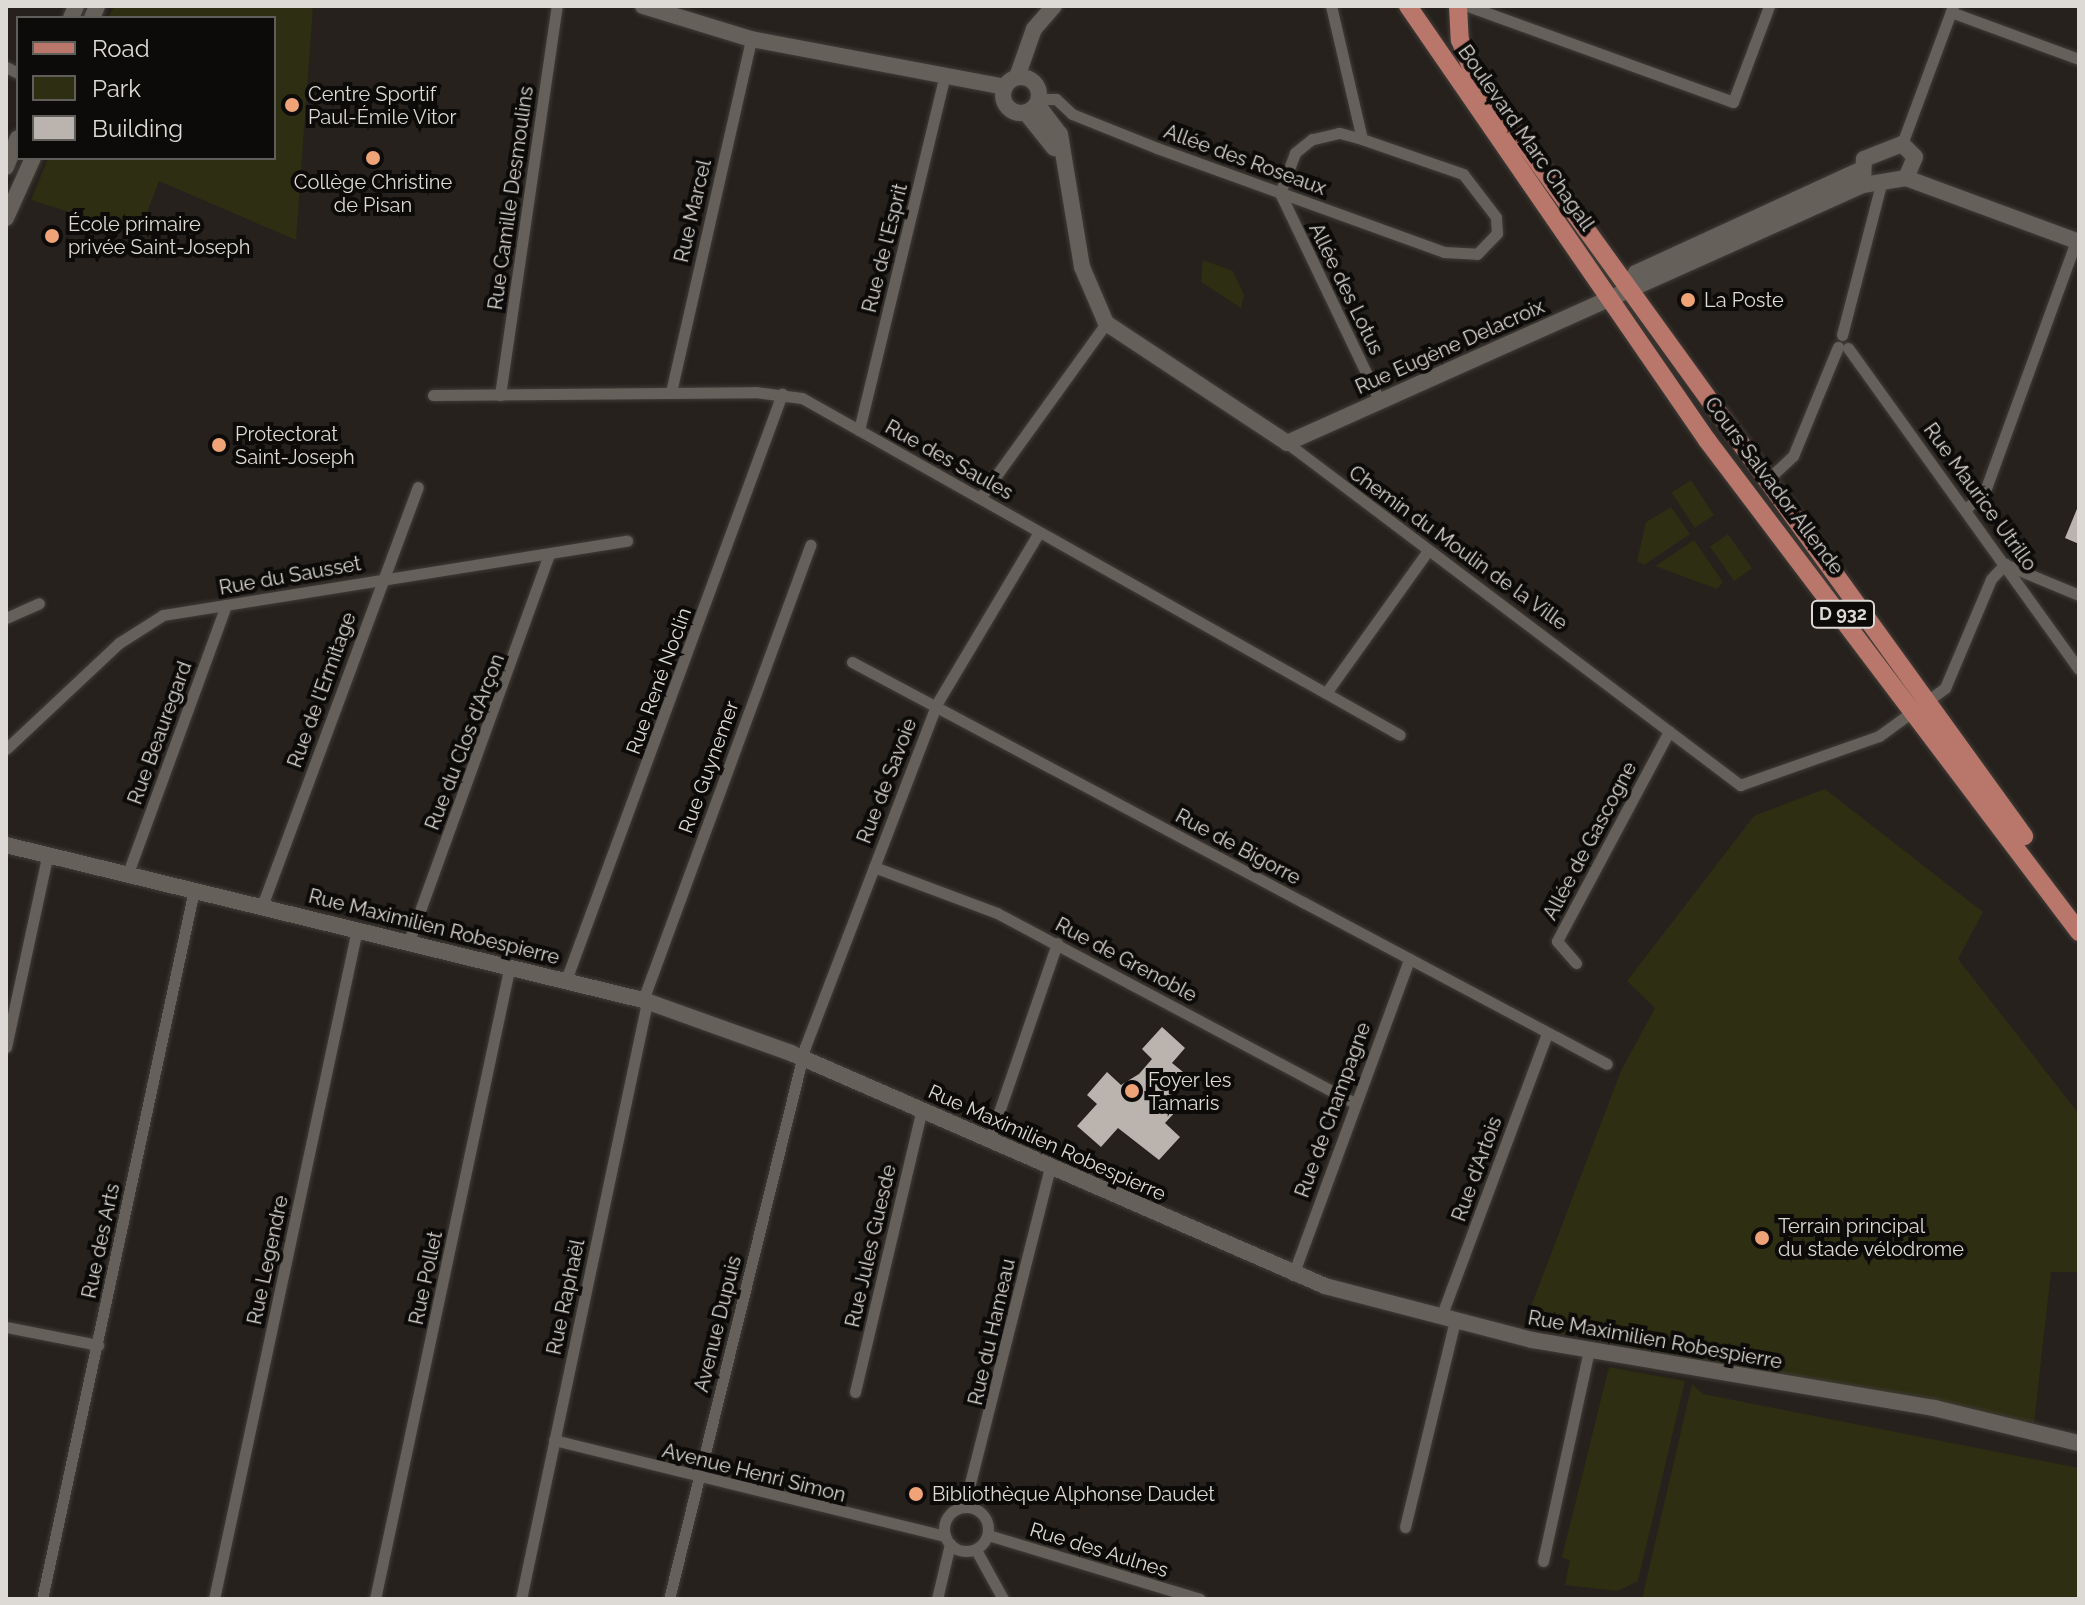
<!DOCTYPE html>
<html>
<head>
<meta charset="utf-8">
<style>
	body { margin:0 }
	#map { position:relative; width:2085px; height:1605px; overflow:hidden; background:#26211c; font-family:Raleway,sans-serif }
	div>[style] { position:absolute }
	.green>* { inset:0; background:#2d2e12; transform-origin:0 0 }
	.building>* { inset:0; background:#bbb4ae }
	.roads { filter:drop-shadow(0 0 2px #403c38) drop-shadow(0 0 2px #403c38) }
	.street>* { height:11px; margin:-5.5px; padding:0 5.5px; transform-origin:5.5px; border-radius:5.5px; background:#65605a }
	.street>.ring { margin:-5.5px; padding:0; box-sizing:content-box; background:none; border:11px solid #65605a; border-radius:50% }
	.secondary>* { height:16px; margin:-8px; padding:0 8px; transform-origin:8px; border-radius:8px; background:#65605a }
	.secondary>.ring { margin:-8px; padding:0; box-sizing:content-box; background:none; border:16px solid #65605a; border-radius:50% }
	.primary>* { height:18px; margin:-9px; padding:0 9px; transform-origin:9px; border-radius:9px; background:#b9776b }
	.dots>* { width:22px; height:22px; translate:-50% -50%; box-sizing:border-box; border:4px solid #0d0b09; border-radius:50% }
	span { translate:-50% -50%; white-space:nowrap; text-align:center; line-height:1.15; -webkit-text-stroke:8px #0d0b09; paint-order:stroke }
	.shield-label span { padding:2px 6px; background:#0d0b09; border:2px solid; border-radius:6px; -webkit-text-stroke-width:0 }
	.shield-label { font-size:18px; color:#dddad6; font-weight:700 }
	.poi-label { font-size:20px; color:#dddad6 }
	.left { translate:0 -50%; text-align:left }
	.street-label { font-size:20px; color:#dddad6 }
	.frame { position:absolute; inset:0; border:8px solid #dddad6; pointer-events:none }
	.legend { position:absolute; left:16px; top:16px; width:260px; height:144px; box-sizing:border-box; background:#0d0b09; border:2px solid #605e5b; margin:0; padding:10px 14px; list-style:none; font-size:24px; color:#dddad6 }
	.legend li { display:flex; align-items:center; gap:16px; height:40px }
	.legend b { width:40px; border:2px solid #605e5b }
</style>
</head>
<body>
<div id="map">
	<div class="green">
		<i style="clip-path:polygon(114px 6px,313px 6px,296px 240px,159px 181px,139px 234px,31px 200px,48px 158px,274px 158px,274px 18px,108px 18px)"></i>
		<i style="clip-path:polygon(1203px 260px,1233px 271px,1244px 295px,1241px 308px,1201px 282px)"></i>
		<i style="left:1691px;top:480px;width:42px;height:23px;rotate:57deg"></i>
		<i style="clip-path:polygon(1671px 507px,1690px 534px,1644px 565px,1637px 561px,1646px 522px)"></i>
		<i style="left:1728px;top:534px;width:42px;height:22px;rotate:55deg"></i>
		<i style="clip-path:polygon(1694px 540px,1723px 582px,1717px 589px,1655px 566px)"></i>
		<i style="clip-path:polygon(1825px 789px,1983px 912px,1958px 959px,2079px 1114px,2079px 1272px,2051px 1272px,2034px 1423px,1523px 1327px,1621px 1071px,1655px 1008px,1627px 981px,1754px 816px)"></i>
		<i style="clip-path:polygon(1609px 1367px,1685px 1381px,1638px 1581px,1618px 1591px,1565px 1585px,1570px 1561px,1562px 1557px)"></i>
		<i style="clip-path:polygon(1692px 1384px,1703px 1394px,2079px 1468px,2079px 1599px,1642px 1599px)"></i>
	</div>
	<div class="building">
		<i style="clip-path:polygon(2079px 504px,2079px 544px,2065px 538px)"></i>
		<i style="clip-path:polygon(1162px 1027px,1185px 1048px,1172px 1063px,1183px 1072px,1169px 1087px,1178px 1109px,1165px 1123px,1180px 1137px,1159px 1160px,1118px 1128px,1101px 1147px,1077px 1126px,1097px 1104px,1087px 1095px,1107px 1072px,1121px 1085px,1139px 1074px,1152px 1059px,1142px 1049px)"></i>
	</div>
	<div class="roads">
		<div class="street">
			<i style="left:1468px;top:6px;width:282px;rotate:19.9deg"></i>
			<i style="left:1733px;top:102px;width:103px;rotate:-69.4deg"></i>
			<i style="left:1951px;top:12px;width:136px;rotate:20.2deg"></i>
			<i style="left:6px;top:67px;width:13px;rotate:27deg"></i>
			<i style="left:1039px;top:99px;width:17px"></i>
			<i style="left:1056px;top:99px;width:22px;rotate:43deg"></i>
			<i style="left:1072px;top:114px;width:92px;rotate:21.8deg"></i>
			<i style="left:1157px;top:148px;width:305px;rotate:19.9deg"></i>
			<i style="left:1444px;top:252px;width:33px;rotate:3deg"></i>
			<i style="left:1477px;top:254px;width:29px;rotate:-46deg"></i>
			<i style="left:1497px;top:233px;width:16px;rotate:-94deg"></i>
			<i style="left:1496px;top:217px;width:54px;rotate:-127.5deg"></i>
			<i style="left:1463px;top:174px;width:107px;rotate:-160.9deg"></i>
			<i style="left:1362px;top:139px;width:137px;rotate:-103.1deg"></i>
			<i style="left:1362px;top:139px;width:24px;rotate:-165deg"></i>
			<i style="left:1339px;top:133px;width:28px;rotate:167deg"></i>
			<i style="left:1312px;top:139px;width:22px;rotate:141deg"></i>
			<i style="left:1295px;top:153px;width:43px;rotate:110.6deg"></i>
			<i style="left:1280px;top:193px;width:229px;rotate:64.4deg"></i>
			<i style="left:1902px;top:144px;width:147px;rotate:-69.7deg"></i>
			<i style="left:1842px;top:335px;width:152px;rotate:-75.5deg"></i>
			<i style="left:1848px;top:348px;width:395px;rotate:54.3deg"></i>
			<i style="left:671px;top:392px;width:362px;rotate:-77.2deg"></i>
			<i style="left:433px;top:395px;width:322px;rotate:-0.5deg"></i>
			<i style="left:755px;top:392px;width:47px;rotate:7.3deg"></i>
			<i style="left:802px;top:398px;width:686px;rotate:29.4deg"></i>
			<i style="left:500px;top:395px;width:393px;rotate:-81.7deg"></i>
			<i style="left:859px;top:430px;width:366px;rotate:-76.4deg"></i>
			<i style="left:1287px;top:443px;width:568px;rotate:37.05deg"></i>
			<i style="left:1740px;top:785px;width:147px;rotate:-19.4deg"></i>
			<i style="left:1879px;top:736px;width:82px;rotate:-36deg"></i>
			<i style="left:1945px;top:688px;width:118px;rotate:-67.1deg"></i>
			<i style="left:1991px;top:579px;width:21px;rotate:-47deg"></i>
			<i style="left:1766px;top:481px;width:37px;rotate:-43deg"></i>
			<i style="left:1793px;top:456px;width:118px;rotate:-67.6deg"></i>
			<i style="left:980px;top:498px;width:216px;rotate:-54.2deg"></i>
			<i style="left:1967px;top:508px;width:25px;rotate:-43deg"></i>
			<i style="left:1985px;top:491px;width:266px;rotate:-70deg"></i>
			<i style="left:2009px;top:566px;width:76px;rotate:22.5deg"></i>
			<i style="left:6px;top:618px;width:36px;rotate:-24deg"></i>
			<i style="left:852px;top:662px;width:855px;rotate:28.03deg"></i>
			<i style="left:1326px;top:693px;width:173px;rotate:-54.4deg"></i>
			<i style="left:6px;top:749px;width:155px;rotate:-43.2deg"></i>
			<i style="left:119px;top:643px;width:52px;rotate:-32.5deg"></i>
			<i style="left:163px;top:615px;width:470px;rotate:-9.1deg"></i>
			<i style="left:874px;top:867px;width:131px;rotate:20.5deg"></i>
			<i style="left:997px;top:913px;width:403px;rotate:28deg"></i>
			<i style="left:128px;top:873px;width:285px;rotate:-69.9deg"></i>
			<i style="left:262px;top:906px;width:447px;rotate:-69.6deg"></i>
			<i style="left:409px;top:941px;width:412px;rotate:-70.1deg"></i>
			<i style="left:1576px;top:963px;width:29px;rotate:-131deg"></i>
			<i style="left:1557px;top:941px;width:238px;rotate:-61.9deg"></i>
			<i style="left:566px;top:980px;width:625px;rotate:-69.77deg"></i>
			<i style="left:643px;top:1000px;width:485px;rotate:-69.8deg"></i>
			<i style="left:6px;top:1047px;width:198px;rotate:-77.8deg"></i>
			<i style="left:990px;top:1138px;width:206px;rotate:-71deg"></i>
			<i style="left:1293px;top:1275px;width:337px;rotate:-69.8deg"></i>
			<i style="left:1441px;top:1317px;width:302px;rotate:-69.5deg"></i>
			<i style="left:6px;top:1327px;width:94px;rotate:11.1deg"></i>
			<i style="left:855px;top:1392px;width:291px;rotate:-76.7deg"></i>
			<i style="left:554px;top:1440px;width:403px;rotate:13.8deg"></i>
			<i class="ring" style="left:944px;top:1507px;width:33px;height:33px"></i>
			<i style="left:964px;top:1507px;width:354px;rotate:-75.8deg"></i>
			<i style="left:1405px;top:1527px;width:213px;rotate:-76.4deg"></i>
			<i style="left:988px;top:1535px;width:221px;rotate:16.8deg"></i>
			<i style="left:976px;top:1550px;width:56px;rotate:61.1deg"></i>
			<i style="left:1543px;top:1561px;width:216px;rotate:-77.7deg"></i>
			<i style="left:42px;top:1599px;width:725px;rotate:-77.9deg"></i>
			<i style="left:214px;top:1599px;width:685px;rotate:-77.95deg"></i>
			<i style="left:375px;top:1599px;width:648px;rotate:-77.98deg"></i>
			<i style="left:521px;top:1599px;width:610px;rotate:-78.08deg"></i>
			<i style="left:669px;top:1599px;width:569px;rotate:-76.16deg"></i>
			<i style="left:805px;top:1047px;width:366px;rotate:-69deg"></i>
			<i style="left:936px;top:705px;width:201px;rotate:-59.2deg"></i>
			<i style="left:937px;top:1599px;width:57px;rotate:-76.7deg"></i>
		</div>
		<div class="secondary">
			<i style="left:643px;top:6px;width:113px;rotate:17deg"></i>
			<i style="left:751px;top:39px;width:258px;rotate:10.7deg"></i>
			<i style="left:71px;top:18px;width:13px;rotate:-67deg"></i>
			<i style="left:92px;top:18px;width:13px;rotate:-67deg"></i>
			<i class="ring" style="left:1003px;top:77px;width:20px;height:20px"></i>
			<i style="left:1017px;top:77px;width:51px;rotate:-70.5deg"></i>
			<i style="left:1034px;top:29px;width:30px;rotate:-49deg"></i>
			<i style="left:1037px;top:104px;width:38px;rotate:53deg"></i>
			<i style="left:1060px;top:134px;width:135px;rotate:80.6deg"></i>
			<i style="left:1082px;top:267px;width:61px;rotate:66.8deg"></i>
			<i style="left:1106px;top:323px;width:217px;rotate:33.5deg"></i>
			<i style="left:1287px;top:443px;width:631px;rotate:-24.13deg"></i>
			<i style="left:1026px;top:113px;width:45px;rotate:51.3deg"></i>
			<i style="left:1902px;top:144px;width:18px;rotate:45deg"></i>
			<i style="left:1915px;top:157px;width:23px;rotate:113deg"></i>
			<i style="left:1906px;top:178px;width:44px;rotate:170.8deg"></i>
			<i style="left:1863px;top:185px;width:26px;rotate:-88deg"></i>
			<i style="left:1864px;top:159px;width:41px;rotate:-21.5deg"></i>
			<i style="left:6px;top:167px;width:31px;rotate:-68deg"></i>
			<i style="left:1906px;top:178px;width:184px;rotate:20.3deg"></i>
			<i style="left:6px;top:218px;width:66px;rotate:-65.8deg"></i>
			<i style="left:1629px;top:285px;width:14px;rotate:-60deg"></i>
			<i style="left:1636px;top:273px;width:244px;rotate:-24.7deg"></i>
			<i style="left:6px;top:845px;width:656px;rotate:13.68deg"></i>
			<i style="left:643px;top:1000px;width:157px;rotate:19.7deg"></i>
			<i style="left:791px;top:1053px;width:583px;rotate:23.57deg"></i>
			<i style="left:1325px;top:1286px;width:214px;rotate:14.6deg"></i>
			<i style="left:1532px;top:1340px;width:408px;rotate:9.6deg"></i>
			<i style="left:1934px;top:1408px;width:149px;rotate:13.6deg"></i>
		</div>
		<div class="primary">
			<i style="left:1408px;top:6px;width:527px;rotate:55.44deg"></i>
			<i style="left:1707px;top:440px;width:617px;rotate:52.91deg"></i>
			<i style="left:1458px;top:6px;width:34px;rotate:87deg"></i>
			<i style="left:1460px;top:40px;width:37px;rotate:68deg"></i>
			<i style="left:1474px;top:74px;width:940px;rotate:54.18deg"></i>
		</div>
	</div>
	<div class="dots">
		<i style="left:292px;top:105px;background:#efa377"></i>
		<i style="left:373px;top:158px;background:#efa377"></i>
		<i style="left:52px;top:236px;background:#efa377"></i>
		<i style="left:1688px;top:300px;background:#efa377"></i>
		<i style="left:219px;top:445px;background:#efa377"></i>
		<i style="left:1132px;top:1091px;background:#efa377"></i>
		<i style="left:1762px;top:1238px;background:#efa377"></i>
		<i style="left:916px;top:1494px;background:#efa377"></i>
	</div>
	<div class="shield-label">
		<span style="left:1843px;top:614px">D 932</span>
	</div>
	<div class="poi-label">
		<span class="left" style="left:308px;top:106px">Centre Sportif<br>Paul-Émile Vitor</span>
		<span style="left:373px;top:194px">Collège Christine<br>de Pisan</span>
		<span class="left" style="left:68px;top:236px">École primaire<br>privée Saint-Joseph</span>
		<span class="left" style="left:1704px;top:300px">La Poste</span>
		<span class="left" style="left:235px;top:446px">Protectorat<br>Saint-Joseph</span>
		<span class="left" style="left:1148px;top:1092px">Foyer les<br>Tamaris</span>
		<span class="left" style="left:1778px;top:1238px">Terrain principal<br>du stade vélodrome</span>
		<span class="left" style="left:932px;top:1494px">Bibliothèque Alphonse Daudet</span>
	</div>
	<div class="street-label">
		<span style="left:1526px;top:138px;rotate:55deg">Boulevard Marc Chagall</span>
		<span style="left:1245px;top:160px;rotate:20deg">Allée des Roseaux</span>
		<span style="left:511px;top:198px;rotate:-82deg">Rue Camille Desmoulins</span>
		<span style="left:693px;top:211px;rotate:-77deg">Rue Marcel</span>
		<span style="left:885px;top:248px;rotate:-76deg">Rue de l'Esprit</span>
		<span style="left:1346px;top:289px;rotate:64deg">Allée des Lotus</span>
		<span style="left:1450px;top:347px;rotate:-24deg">Rue Eugène Delacroix</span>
		<span style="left:949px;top:460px;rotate:29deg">Rue des Saules</span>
		<span style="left:1774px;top:486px;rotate:53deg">Cours Salvador Allende</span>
		<span style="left:1980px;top:497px;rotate:54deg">Rue Maurice Utrillo</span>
		<span style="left:1458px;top:548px;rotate:36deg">Chemin du Moulin de la Ville</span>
		<span style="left:290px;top:576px;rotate:-10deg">Rue du Sausset</span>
		<span style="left:659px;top:681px;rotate:-70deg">Rue René Noclin</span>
		<span style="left:322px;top:690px;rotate:-70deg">Rue de l'Ermitage</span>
		<span style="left:160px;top:733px;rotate:-70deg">Rue Beauregard</span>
		<span style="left:465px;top:742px;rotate:-69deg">Rue du Clos d'Arçon</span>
		<span style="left:709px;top:767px;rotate:-70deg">Rue Guynemer</span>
		<span style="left:887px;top:781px;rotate:-69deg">Rue de Savoie</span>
		<span style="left:1590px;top:841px;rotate:-62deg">Allée de Gascogne</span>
		<span style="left:1238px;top:847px;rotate:28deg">Rue de Bigorre</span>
		<span style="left:434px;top:927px;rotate:14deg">Rue Maximilien Robespierre</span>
		<span style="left:1126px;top:960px;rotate:28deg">Rue de Grenoble</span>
		<span style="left:1333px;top:1110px;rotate:-70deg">Rue de Champagne</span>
		<span style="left:1047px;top:1143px;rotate:24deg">Rue Maximilien Robespierre</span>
		<span style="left:1477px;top:1169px;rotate:-70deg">Rue d'Artois</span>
		<span style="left:101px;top:1241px;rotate:-78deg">Rue des Arts</span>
		<span style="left:871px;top:1246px;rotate:-77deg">Rue Jules Guesde</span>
		<span style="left:268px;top:1260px;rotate:-78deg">Rue Legendre</span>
		<span style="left:426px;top:1278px;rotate:-78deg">Rue Pollet</span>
		<span style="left:566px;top:1297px;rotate:-78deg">Rue Raphaël</span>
		<span style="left:718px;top:1324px;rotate:-76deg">Avenue Dupuis</span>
		<span style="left:992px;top:1332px;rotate:-77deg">Rue du Hameau</span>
		<span style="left:1655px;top:1340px;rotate:10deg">Rue Maximilien Robespierre</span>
		<span style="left:754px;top:1473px;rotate:14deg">Avenue Henri Simon</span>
		<span style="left:1099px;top:1550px;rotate:17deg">Rue des Aulnes</span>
	</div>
	<div class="frame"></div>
	<ul class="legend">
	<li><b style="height:10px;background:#b9776b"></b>Road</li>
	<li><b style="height:22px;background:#2d2e12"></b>Park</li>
	<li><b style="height:22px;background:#bbb4ae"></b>Building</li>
	</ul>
</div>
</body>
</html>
